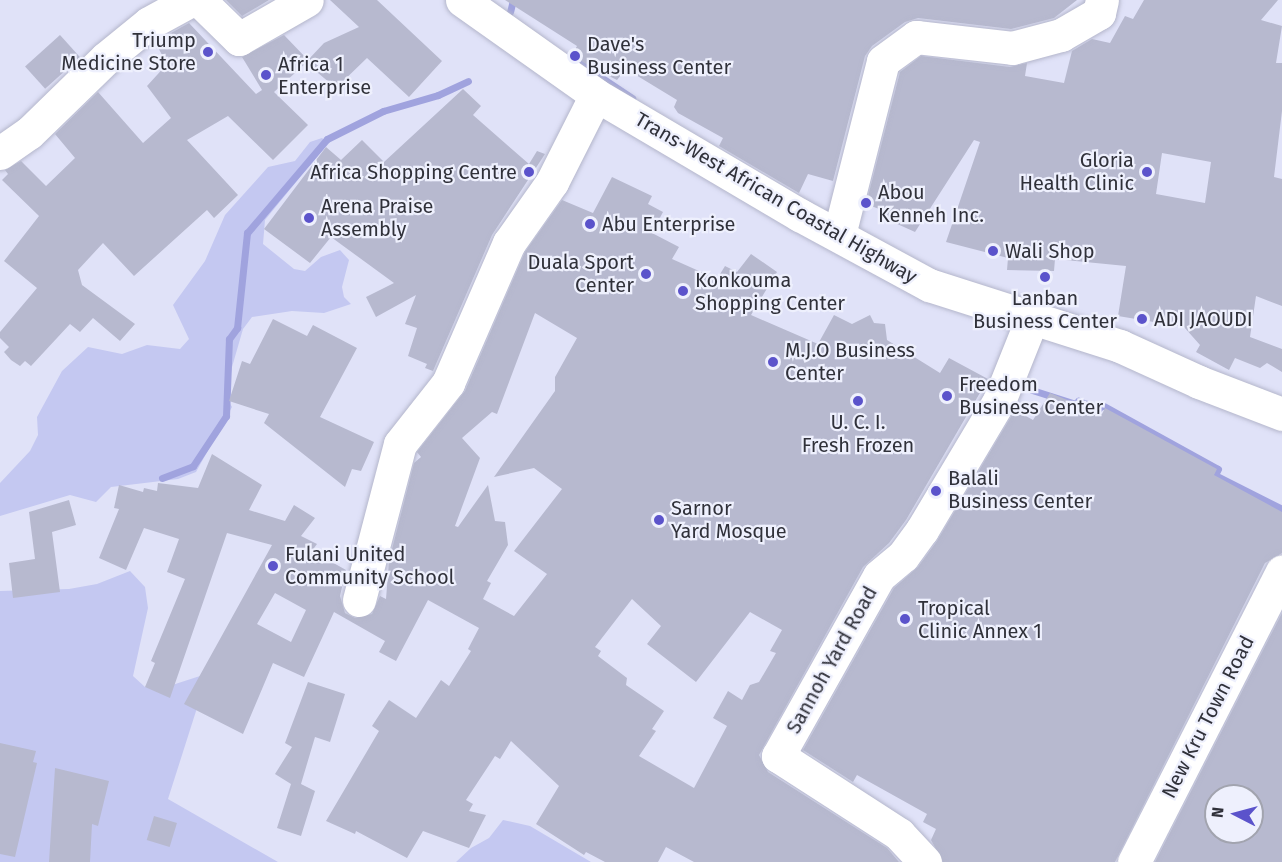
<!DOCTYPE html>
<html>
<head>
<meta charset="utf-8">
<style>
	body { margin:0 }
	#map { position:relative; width:1282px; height:862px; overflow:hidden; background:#e0e2f8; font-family:"Fira Sans",sans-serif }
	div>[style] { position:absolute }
	.green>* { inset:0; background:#c4c8f1 }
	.stream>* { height:7px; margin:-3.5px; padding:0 3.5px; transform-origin:3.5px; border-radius:3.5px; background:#a0a3de }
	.building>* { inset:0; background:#b7b9cf; transform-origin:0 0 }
	.roads { filter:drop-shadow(0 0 2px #b4b6cb) drop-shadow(0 0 2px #b4b6cb) }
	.minor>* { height:33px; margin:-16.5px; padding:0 16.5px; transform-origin:16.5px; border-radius:16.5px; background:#fff }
	.highway>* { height:33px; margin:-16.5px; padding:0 16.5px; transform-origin:16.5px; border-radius:16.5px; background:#fff }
	.dots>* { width:16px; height:16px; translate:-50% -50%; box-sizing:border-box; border:3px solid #eef0fd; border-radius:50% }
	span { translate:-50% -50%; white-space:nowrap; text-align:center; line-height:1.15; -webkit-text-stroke:4.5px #eef0fd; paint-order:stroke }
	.poi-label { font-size:20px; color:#30313a }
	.right { translate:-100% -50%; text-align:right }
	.left { translate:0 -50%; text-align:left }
	.street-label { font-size:20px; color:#30313a }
	.north { position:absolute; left:1204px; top:784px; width:60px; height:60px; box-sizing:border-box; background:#eef0fd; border:2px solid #a2a4af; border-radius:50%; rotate:276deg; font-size:16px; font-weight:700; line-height:24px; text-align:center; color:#30313a }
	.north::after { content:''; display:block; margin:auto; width:21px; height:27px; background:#5b53cb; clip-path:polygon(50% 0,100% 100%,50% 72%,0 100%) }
</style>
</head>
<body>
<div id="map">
	<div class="green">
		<i style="clip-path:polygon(322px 138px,328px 143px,265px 220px,263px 244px,294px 269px,305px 271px,321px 257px,340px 250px,349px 260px,342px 287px,344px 297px,351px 304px,324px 313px,292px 311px,252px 317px,243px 329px,232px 367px,227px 398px,232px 407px,196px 472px,178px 479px,111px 487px,96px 502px,70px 495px,0 516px,0 483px,30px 451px,38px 435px,37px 417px,62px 371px,88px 347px,122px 354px,147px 345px,180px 349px,189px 339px,173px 305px,205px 261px,225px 215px,268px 167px,295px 161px,310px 142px)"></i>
		<i style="clip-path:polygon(130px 571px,145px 587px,148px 608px,133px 676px,145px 687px,163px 688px,200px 676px,204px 686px,168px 799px,278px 862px,0 862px,0 591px,69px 589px,97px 584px)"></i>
		<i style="clip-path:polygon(503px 820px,530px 826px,591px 862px,456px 862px,471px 848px,489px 838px)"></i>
	</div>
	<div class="stream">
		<i style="left:510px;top:12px;width:12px;rotate:-76deg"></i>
		<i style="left:569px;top:56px;width:76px;rotate:33.7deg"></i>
		<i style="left:1032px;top:390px;width:46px;rotate:17.7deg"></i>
		<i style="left:1076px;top:404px;width:4px;rotate:-56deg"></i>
		<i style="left:1078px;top:401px;width:22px;rotate:18deg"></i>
		<i style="left:1099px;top:408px;width:4px;rotate:-45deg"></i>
		<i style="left:1102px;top:405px;width:132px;rotate:28.9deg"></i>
		<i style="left:1218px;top:469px;width:7px;rotate:117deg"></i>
		<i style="left:1215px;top:475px;width:75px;rotate:26.9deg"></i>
		<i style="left:162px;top:478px;width:33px;rotate:-21deg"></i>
		<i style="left:193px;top:466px;width:60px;rotate:-56.6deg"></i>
		<i style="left:226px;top:416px;width:77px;rotate:-87.8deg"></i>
		<i style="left:229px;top:339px;width:14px;rotate:-54deg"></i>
		<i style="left:237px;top:328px;width:96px;rotate:-84deg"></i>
		<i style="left:247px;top:233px;width:123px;rotate:-49.6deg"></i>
		<i style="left:327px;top:139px;width:63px;rotate:-26.6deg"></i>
		<i style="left:383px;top:111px;width:57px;rotate:-16.2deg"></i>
		<i style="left:438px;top:95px;width:33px;rotate:-25deg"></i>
	</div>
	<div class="building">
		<i style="clip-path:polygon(226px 0,269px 0,242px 16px)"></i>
		<i style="clip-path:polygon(330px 0,377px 0,442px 61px,409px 97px,367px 58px,336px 88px,306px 63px,274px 92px,308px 125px,273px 160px,228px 116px,187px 140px,238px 195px,214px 218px,207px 210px,134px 276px,103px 243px,78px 270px,82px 285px,135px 324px,120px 341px,93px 318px,80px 332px,70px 324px,31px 366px,25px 361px,20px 366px,11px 360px,4px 352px,9px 347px,0 338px,0 332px,37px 288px,4px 261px,39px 216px,2px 180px,8px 174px,5px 170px,21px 161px,46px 186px,75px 158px,55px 134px,98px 92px,143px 143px,171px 118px,147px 86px,167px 64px,155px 42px,189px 23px,256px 94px,262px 90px,242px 57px,284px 35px,308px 60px,324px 43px,359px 27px)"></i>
		<i style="clip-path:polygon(505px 0,1077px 0,1054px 18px,1011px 29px,918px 18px,905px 22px,872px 46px,865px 56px,833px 181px,808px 174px,799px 193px,719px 146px,723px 138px,678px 113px,674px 107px,677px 100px,626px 69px,617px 80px,589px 66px,572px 55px,577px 46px)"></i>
		<i style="clip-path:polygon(evenodd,1144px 0,1278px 0,1261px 20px,1282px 26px,1276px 63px,1282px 63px,1282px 111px,1274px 177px,1282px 179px,1282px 306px,1256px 296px,1250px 337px,1282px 349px,1282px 372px,1267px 363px,1260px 368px,1235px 358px,1229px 370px,1196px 352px,1200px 345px,1184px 327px,1118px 316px,1126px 266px,1055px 259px,1054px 271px,1007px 270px,1008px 258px,946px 242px,980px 142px,974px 140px,915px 232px,884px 218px,887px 212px,866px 204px,900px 72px,921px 56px,1010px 67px,1027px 63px,1025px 76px,1064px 83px,1072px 51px,1092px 39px,1110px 43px,1125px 16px,1133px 19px,1144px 0,1162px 153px,1211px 162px,1205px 203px,1156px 194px,1162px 153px)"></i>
		<i style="left:60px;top:35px;width:30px;height:47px;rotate:48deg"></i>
		<i style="clip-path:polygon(463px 89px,481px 106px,473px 115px,529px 164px,537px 151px,545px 154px,492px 235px,433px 371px,425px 368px,427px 364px,408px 356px,417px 328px,405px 324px,416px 295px,376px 317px,366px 297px,394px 283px,331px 237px,310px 263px,264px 229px,326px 147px,341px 160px,362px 140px,384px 162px)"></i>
		<i style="clip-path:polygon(evenodd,612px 177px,652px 196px,648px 204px,663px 212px,652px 233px,679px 247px,672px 259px,717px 279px,725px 266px,737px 272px,751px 254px,777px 272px,751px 315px,818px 344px,834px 315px,852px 324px,870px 315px,874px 323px,885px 324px,887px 340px,940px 373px,949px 358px,988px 379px,906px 520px,889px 543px,863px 567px,759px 755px,768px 772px,887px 848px,899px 862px,694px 862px,666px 847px,658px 862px,605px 862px,586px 852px,584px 855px,536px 824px,559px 786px,511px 741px,500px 759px,495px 756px,466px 800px,473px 804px,469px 811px,486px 815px,469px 848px,423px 831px,407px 858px,356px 831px,355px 834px,326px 821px,379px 731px,372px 726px,389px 700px,416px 718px,441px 680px,449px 686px,471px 651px,468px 649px,479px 628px,428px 600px,396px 661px,379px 652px,385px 641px,334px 612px,304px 677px,273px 663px,243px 734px,184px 704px,272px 545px,227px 533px,170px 698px,145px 687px,155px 663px,151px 661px,185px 579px,167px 572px,179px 539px,144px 528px,126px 570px,99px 558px,119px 509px,114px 508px,119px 485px,143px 492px,144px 488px,157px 491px,158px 483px,198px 488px,212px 454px,262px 485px,249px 510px,285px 521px,294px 505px,315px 518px,301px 536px,317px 544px,314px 548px,323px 553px,321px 556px,346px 570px,340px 596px,345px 613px,355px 618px,372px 614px,380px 596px,386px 599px,389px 561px,414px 463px,421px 457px,417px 452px,465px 391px,525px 252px,562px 200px,593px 213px,612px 177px,535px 313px,577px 338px,555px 377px,555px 391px,494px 477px,534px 468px,562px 489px,514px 551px,547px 574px,514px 616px,483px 599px,491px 583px,487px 581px,508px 545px,505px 522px,495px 521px,488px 485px,458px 527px,455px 526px,480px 458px,462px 438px,492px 412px,497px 414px,535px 313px,612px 177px,275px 593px,306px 610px,291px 642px,257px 624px,275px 593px,612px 177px,632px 599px,661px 626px,647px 644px,696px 682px,750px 612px,782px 630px,770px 651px,776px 653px,759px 682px,750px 685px,742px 700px,728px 691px,713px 718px,727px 726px,694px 788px,639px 756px,656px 731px,652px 729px,664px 711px,626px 685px,627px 678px,598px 656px,601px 651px,595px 647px,632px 599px)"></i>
		<i style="clip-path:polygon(273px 319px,307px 336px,313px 325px,357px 348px,320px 417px,374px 442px,361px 471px,352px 469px,345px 487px,264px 423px,269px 414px,229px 401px,242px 361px,250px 364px)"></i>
		<i style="clip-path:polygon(1050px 393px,1102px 414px,1105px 408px,1217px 469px,1214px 475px,1282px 512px,1282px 553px,1265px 563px,1115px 862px,943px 862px,931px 840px,936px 829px,923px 822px,927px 814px,857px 775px,853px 782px,803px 750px,894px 588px,918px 567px,937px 541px,1015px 410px,1033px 420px)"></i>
		<i style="clip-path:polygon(69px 500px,76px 525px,52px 532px,60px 592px,13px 598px,9px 563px,35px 559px,29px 512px)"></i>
		<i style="clip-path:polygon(evenodd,1282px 613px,1282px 862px,1155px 862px,1282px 613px,1216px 796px,1252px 796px,1252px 832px,1216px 832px,1216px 796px)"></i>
		<i style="clip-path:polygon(308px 682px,345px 694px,330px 742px,315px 737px,301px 784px,315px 791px,301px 836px,277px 828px,291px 784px,275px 774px,292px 747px,285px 743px)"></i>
		<i style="clip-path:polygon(0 743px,36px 751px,33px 762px,37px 763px,15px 857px,0 854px)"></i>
		<i style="clip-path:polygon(55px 768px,109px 781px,98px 826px,92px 824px,90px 862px,49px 862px)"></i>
		<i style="left:154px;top:816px;width:24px;height:25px;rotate:17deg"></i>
	</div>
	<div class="roads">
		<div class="minor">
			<i style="left:199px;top:0;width:56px;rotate:44.3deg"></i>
			<i style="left:239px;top:39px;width:78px;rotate:-29.8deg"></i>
			<i style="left:0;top:153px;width:35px;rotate:-35deg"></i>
			<i style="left:29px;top:133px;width:107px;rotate:-44.2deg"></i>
			<i style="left:106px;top:58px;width:55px;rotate:-39.1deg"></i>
			<i style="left:149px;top:23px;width:48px;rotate:-28.7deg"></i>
			<i style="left:839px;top:235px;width:179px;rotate:-75.8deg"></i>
			<i style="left:883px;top:61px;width:41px;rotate:-36deg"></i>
			<i style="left:916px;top:37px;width:97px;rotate:6.5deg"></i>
			<i style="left:1012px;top:48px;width:51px;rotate:-14.9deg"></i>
			<i style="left:1061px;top:35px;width:44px;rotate:-30.1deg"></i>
			<i style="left:1099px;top:13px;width:13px;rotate:-77deg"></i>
			<i style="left:359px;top:600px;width:161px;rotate:-75.3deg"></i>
			<i style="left:400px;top:444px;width:78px;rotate:-51.8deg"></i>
			<i style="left:448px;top:383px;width:153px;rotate:-66.5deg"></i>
			<i style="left:509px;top:243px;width:75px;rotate:-54.8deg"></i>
			<i style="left:552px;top:182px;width:97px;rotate:-63.2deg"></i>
			<i style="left:925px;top:862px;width:38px;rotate:-133deg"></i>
			<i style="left:899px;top:834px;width:144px;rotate:-147.2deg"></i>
			<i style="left:778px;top:756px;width:206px;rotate:-60.7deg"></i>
			<i style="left:879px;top:576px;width:31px;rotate:-40deg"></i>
			<i style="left:903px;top:556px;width:32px;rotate:-54deg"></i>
			<i style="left:922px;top:530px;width:150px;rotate:-59.2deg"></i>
			<i style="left:999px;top:401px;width:92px;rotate:-68.2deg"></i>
			<i style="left:1134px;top:862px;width:326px;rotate:-63deg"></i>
		</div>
		<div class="highway">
			<i style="left:462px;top:0;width:164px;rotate:35.3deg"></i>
			<i style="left:596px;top:95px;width:237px;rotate:30.5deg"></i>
			<i style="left:800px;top:215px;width:147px;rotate:28.5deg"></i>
			<i style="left:929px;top:285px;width:201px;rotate:17.7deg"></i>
			<i style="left:1120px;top:346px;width:87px;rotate:24.5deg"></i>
			<i style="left:1199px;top:382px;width:89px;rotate:21.1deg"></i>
		</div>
	</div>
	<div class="dots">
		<i style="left:208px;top:52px;background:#5b53cb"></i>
		<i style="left:575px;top:56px;background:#5b53cb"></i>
		<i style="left:266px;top:75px;background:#5b53cb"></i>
		<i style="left:529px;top:172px;background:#5b53cb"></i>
		<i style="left:1147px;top:172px;background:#5b53cb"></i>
		<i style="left:866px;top:203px;background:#5b53cb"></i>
		<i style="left:309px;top:218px;background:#5b53cb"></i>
		<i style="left:590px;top:224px;background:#5b53cb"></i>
		<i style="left:993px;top:251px;background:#5b53cb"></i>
		<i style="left:646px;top:274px;background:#5b53cb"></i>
		<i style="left:1045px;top:277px;background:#5b53cb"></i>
		<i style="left:683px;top:291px;background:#5b53cb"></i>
		<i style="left:1142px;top:319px;background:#5b53cb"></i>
		<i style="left:773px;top:362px;background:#5b53cb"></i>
		<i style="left:947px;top:396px;background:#5b53cb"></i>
		<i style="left:858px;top:401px;background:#5b53cb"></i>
		<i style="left:936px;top:491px;background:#5b53cb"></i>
		<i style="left:659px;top:520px;background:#5b53cb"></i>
		<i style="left:273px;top:566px;background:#5b53cb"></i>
		<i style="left:905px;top:619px;background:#5b53cb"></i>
	</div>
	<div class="poi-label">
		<span class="right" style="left:196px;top:52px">Triump<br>Medicine Store</span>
		<span class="left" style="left:587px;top:56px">Dave's<br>Business Center</span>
		<span class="left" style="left:278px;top:76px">Africa 1<br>Enterprise</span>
		<span class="right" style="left:1134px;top:172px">Gloria<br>Health Clinic</span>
		<span class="right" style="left:517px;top:172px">Africa Shopping Centre</span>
		<span class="left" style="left:878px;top:204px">Abou<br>Kenneh Inc.</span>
		<span class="left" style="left:321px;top:218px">Arena Praise<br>Assembly</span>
		<span class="left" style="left:602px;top:224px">Abu Enterprise</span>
		<span class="left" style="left:1005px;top:251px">Wali Shop</span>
		<span class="right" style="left:634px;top:274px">Duala Sport<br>Center</span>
		<span class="left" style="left:695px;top:292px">Konkouma<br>Shopping Center</span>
		<span style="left:1045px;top:310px">Lanban<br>Business Center</span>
		<span class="left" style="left:1154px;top:319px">ADI JAOUDI</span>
		<span class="left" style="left:785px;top:362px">M.J.O Business<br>Center</span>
		<span class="left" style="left:959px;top:396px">Freedom<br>Business Center</span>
		<span style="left:858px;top:434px">U. C. I.<br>Fresh Frozen</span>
		<span class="left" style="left:948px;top:490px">Balali<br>Business Center</span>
		<span class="left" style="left:671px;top:520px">Sarnor<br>Yard Mosque</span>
		<span class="left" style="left:285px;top:566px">Fulani United<br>Community School</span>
		<span class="left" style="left:918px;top:620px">Tropical<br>Clinic Annex 1</span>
	</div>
	<div class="street-label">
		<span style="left:776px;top:198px;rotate:30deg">Trans-West African Coastal Highway</span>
		<span style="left:832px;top:660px;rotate:-61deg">Sannoh Yard Road</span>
		<span style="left:1208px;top:717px;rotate:-63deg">New Kru Town Road</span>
	</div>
	<div class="north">N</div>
</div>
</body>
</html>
